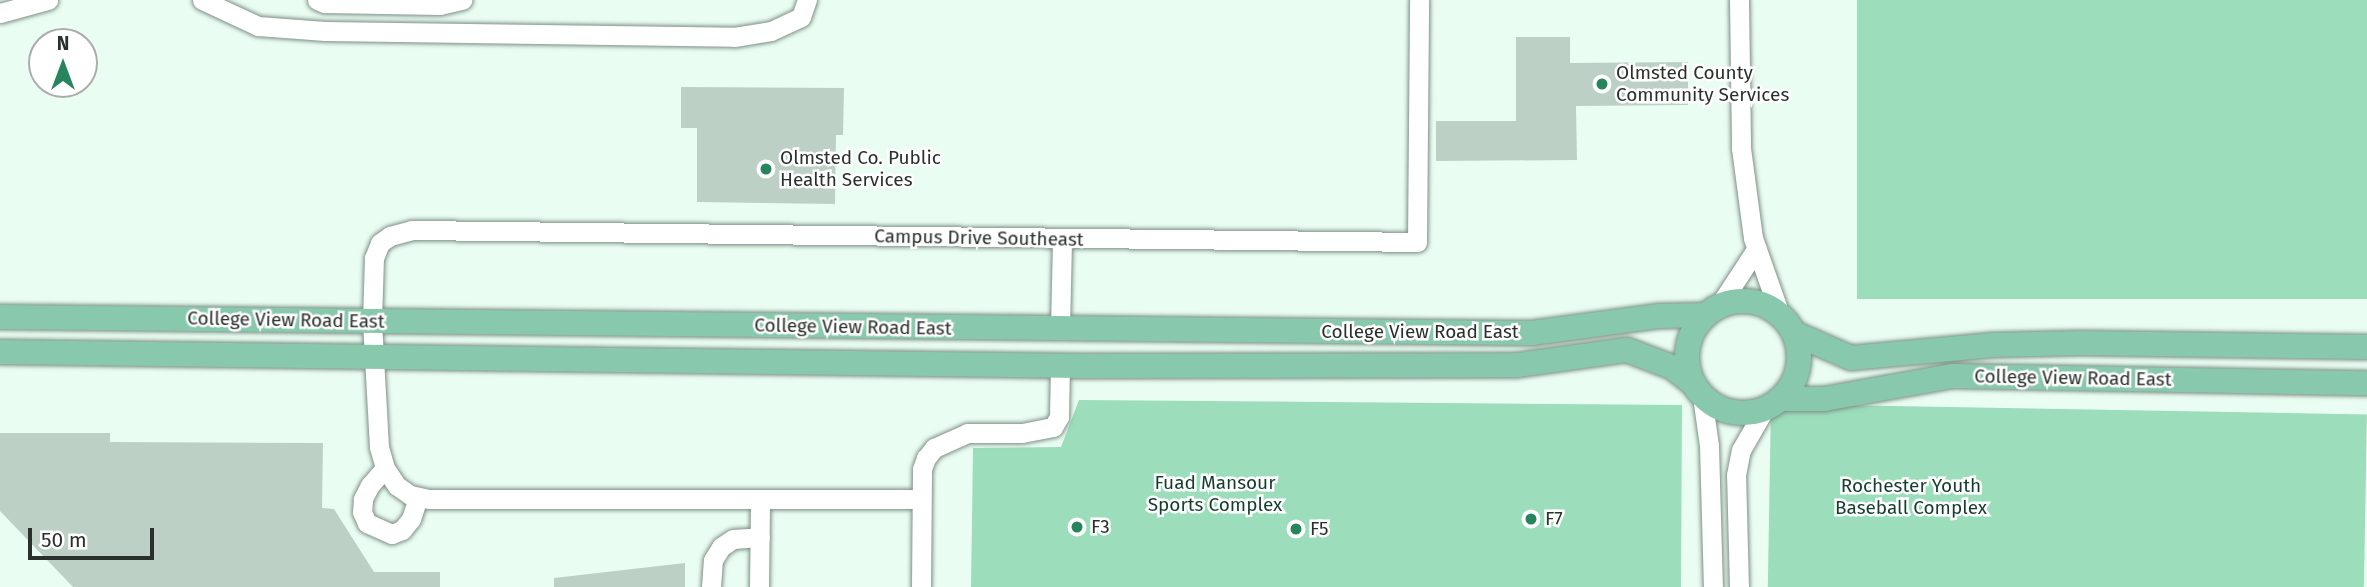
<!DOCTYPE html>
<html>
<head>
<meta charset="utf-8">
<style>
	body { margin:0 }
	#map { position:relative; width:2367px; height:587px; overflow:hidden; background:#eafdf2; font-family:"Fira Sans",sans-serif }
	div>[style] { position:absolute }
	.green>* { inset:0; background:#9cddbb; transform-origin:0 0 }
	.building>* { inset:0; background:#bdd0c5 }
	.roads { filter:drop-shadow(0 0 2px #7e9086) drop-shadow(0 0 2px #7e9086) }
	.minor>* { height:19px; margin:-9.5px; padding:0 9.5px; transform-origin:9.5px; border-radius:9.5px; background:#fff }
	.major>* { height:24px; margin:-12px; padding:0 12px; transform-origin:12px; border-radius:12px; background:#88c8ac }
	.major>.ring { margin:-12px; padding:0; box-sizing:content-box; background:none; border:24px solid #88c8ac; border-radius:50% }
	.dots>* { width:19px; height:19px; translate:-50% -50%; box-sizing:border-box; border:4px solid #fff; border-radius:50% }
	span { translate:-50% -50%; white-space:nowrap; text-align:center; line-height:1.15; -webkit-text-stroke:5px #fff; paint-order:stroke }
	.poi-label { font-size:19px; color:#2a312d }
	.left { translate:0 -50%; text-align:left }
	.street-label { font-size:19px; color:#2a312d }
	.park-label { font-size:19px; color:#133e2b }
	.north { position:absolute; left:28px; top:28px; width:70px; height:70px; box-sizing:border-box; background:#fff; border:2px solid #aaadab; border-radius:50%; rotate:0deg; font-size:19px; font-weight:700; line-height:28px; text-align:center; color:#2a312d }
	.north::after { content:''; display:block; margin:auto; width:24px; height:32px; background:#26855d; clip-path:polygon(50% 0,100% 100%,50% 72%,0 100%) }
	.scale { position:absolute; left:28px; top:528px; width:126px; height:32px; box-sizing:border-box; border:4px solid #2a312d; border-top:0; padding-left:9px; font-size:21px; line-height:24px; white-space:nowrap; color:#2a312d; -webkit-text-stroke:5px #fff; paint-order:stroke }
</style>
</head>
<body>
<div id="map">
	<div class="green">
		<i style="left:1857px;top:0;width:510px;height:299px"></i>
		<i style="clip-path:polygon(1079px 400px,1682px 405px,1681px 587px,971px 587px,973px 448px,1061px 447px)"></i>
		<i style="left:1771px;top:404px;width:596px;height:183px;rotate:1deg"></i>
	</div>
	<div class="building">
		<i style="clip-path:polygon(1516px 37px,1570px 37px,1570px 63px,1688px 62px,1688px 105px,1576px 106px,1577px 160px,1436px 161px,1436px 121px,1516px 121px)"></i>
		<i style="clip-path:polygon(681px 87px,844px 88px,843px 135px,836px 135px,835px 204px,697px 202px,697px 128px,681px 128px)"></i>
		<i style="clip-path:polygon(0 433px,110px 433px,110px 442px,323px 443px,322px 508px,334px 509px,374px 572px,440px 572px,440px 587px,73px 587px,0 511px)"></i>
		<i style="clip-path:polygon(685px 563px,685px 587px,554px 587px,554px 578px)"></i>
	</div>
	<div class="roads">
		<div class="minor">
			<i style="left:202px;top:0;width:62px;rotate:24.9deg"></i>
			<i style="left:258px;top:26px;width:67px;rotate:4.3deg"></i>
			<i style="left:325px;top:31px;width:409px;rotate:0.8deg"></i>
			<i style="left:734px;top:37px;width:37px;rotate:-9deg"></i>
			<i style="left:771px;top:31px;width:33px;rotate:-25deg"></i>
			<i style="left:801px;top:17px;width:18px;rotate:-71deg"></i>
			<i style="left:317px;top:0;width:8px;rotate:23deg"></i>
			<i style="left:324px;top:3px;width:116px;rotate:1deg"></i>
			<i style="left:440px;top:5px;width:23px;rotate:-13deg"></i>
			<i style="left:1739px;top:0;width:148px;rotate:89.2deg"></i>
			<i style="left:1741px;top:148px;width:91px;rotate:82.4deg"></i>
			<i style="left:1753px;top:238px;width:78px;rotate:70.6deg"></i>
			<i style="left:0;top:13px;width:50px;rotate:-15.2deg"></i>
			<i style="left:1719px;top:306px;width:69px;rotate:-56.8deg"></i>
			<i style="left:1060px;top:329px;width:90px;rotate:-88.7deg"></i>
			<i style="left:1702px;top:396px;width:50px;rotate:82deg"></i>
			<i style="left:1709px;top:446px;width:141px;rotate:88.4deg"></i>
			<i style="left:385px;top:468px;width:23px;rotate:131deg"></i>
			<i style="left:370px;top:485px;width:16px;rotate:117deg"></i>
			<i style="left:363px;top:499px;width:13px;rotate:94deg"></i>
			<i style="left:362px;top:512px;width:12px;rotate:66deg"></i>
			<i style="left:367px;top:523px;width:27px;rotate:24deg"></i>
			<i style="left:392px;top:534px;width:11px;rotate:-22deg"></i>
			<i style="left:402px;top:530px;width:14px;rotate:-51deg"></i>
			<i style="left:411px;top:519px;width:23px;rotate:-72deg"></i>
			<i style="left:921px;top:499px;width:492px;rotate:180deg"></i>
			<i style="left:429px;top:499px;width:19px;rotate:-168deg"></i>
			<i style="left:410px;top:495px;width:16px;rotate:-145deg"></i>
			<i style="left:397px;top:486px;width:22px;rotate:-124deg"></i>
			<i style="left:385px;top:468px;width:22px;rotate:-106deg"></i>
			<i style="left:379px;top:447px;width:126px;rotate:-93.2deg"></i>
			<i style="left:372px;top:321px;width:63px;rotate:-88.2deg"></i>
			<i style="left:374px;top:258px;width:16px;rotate:-68deg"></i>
			<i style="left:380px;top:243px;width:12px;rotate:-35deg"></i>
			<i style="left:390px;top:236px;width:23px;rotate:-15deg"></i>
			<i style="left:412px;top:230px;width:1005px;rotate:0.68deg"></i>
			<i style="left:1417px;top:242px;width:242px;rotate:-89.5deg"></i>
			<i style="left:711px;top:587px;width:27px;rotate:-86deg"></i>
			<i style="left:713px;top:560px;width:15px;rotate:-58deg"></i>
			<i style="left:721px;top:547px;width:14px;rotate:-34deg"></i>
			<i style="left:733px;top:539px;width:27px;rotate:-4deg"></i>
			<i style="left:759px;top:587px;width:88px;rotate:-89.3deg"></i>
			<i style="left:921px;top:587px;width:118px;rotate:-89.5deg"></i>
			<i style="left:922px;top:469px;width:12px;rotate:-70deg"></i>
			<i style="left:926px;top:458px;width:13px;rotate:-51deg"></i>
			<i style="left:934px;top:448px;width:36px;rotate:-24deg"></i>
			<i style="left:967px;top:433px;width:55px"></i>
			<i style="left:1022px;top:433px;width:32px;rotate:-11deg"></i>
			<i style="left:1053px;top:427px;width:12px;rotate:-59deg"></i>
			<i style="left:1059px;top:417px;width:51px;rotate:-88.9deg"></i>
			<i style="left:1739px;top:587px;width:112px;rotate:-91.5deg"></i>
			<i style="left:1736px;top:475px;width:25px;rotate:-79deg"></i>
			<i style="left:1741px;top:450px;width:46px;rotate:-60.1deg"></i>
		</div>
		<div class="major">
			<i class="ring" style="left:1687px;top:301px;width:88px;height:88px"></i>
			<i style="left:0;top:317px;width:1532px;rotate:0.6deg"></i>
			<i style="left:1532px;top:333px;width:129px;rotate:-7.6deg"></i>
			<i style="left:1660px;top:316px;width:45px;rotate:-1.3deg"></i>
			<i style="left:1796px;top:334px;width:60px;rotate:23.6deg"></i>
			<i style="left:1851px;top:358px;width:143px;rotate:-5.2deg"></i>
			<i style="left:1993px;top:345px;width:88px;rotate:-1.3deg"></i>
			<i style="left:2081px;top:343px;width:286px;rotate:0.8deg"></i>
			<i style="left:0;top:352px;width:1081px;rotate:0.74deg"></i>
			<i style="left:1081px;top:366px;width:436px;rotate:-0.1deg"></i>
			<i style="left:1517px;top:365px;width:111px;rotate:-7.8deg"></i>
			<i style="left:1627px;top:350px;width:48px;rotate:20.7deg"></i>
			<i style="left:1672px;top:367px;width:28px;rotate:38deg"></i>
			<i style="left:1781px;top:399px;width:43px"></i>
			<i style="left:1824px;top:399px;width:130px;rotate:-10.2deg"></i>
			<i style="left:1952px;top:376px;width:415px;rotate:1deg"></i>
		</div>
	</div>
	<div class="dots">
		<i style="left:1602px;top:84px;background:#26855d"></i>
		<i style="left:766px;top:169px;background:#26855d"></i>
		<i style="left:1531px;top:519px;background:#26855d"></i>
		<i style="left:1077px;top:527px;background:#26855d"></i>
		<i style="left:1296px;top:529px;background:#26855d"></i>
	</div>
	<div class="poi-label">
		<span class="left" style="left:1616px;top:84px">Olmsted County<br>Community Services</span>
		<span class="left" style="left:780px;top:169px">Olmsted Co. Public<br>Health Services</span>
		<span class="left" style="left:1545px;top:519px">F7</span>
		<span class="left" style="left:1091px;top:527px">F3</span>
		<span class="left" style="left:1310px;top:529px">F5</span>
	</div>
	<div class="street-label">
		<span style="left:979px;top:238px;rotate:1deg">Campus Drive Southeast</span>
		<span style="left:286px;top:320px;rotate:1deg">College View Road East</span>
		<span style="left:853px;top:327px;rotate:1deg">College View Road East</span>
		<span style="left:1420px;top:332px">College View Road East</span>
		<span style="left:2073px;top:378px;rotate:1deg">College View Road East</span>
	</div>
	<div class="park-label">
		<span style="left:1215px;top:494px">Fuad Mansour<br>Sports Complex</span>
		<span style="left:1911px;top:497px">Rochester Youth<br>Baseball Complex</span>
	</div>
	<div class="north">N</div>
	<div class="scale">50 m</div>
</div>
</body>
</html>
